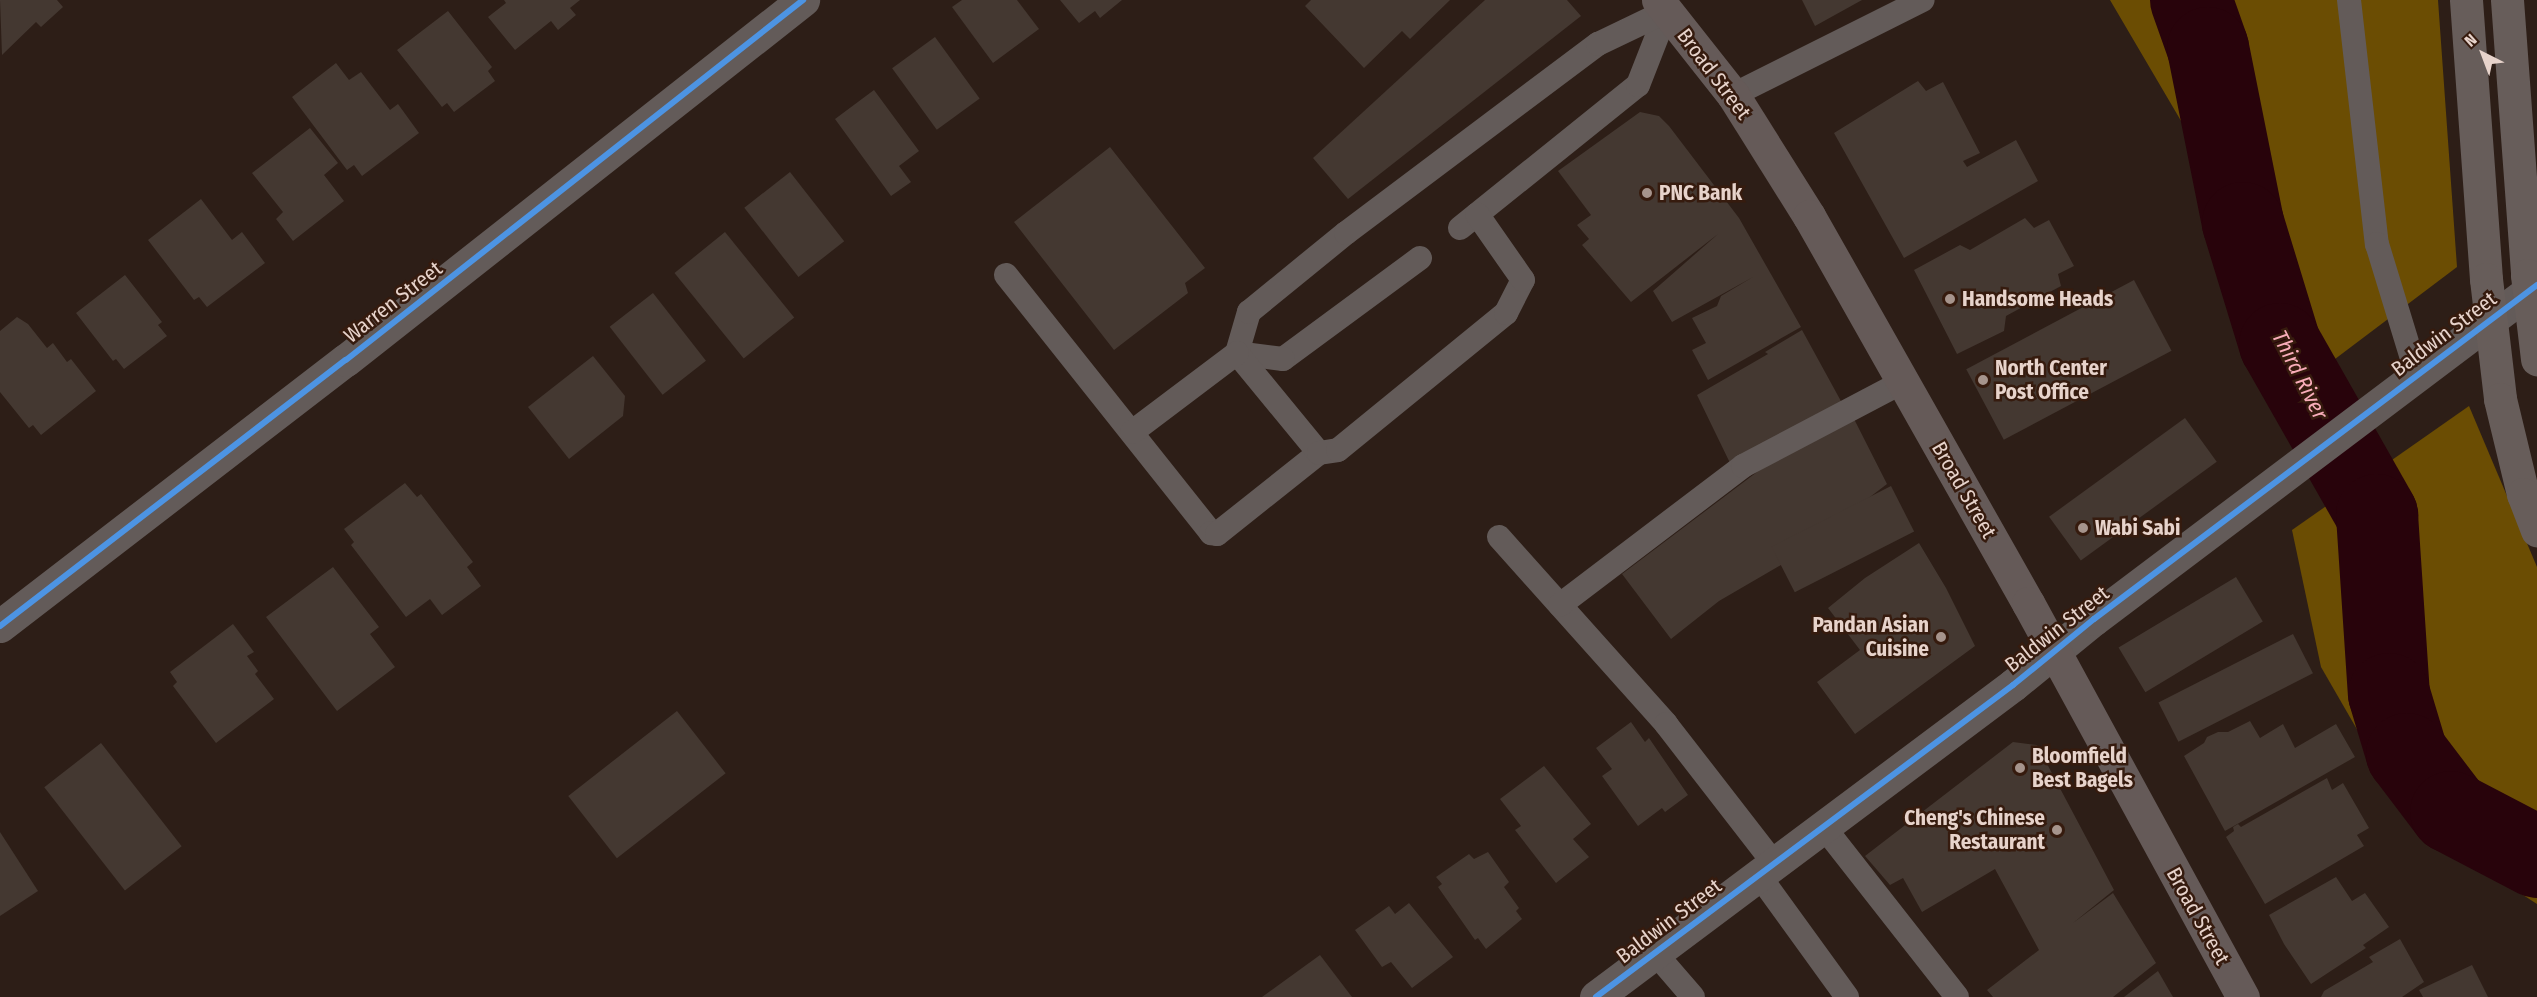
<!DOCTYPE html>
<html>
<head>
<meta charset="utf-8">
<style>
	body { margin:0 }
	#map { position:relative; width:2537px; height:997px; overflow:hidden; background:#2d1e17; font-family:"Fira Sans Condensed",sans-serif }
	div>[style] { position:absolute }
	.forest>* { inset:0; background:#6b4d03 }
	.river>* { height:82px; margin:-41px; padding:0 41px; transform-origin:41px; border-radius:41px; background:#28030b }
	.building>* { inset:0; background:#443831; transform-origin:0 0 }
	.service>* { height:24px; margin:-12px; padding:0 12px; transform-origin:12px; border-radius:12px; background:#635b59 }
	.minor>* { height:33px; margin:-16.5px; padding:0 16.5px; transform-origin:16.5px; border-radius:16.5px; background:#635b59 }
	.secondary>* { height:33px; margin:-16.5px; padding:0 16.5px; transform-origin:16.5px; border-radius:16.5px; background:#675d5a }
	.primary>* { height:33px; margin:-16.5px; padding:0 16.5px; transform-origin:16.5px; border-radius:16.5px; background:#655a58 }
	.cycleway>* { height:6px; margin:-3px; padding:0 3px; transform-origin:3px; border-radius:3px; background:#4d94e3 }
	.dots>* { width:16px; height:16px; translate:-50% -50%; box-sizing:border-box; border:3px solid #361b0e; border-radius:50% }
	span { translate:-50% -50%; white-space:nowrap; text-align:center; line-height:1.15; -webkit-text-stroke:5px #361b0e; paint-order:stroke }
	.street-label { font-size:21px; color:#e7d3cb }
	.poi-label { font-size:21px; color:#e7d3cb; font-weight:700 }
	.left { translate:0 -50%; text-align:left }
	.right { translate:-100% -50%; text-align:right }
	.water-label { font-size:22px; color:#f9adba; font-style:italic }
	.north { position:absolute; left:2453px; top:24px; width:60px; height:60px; -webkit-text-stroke:4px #361b0e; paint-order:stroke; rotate:318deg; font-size:16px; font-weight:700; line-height:24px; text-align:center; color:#e7d3cb }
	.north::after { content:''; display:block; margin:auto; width:21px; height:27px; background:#e7d3cb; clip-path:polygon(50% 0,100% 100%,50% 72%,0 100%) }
</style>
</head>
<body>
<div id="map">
	<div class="forest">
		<i style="clip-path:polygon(2110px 0,2438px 0,2457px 267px,2286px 396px,2194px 143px)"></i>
		<i style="clip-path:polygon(2469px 406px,2537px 567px,2537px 904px,2411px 823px,2321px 667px,2292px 530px)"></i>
	</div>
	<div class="river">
		<i style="left:2191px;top:0;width:51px;rotate:70.5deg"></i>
		<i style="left:2208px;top:48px;width:178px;rotate:78.7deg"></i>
		<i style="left:2243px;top:223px;width:127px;rotate:73deg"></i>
		<i style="left:2280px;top:344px;width:197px;rotate:60.4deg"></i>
		<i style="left:2377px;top:515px;width:179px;rotate:86.2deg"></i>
		<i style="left:2389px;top:694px;width:63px;rotate:73.3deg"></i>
		<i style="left:2407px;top:754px;width:73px;rotate:52.8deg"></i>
		<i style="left:2451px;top:812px;width:97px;rotate:27.6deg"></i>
	</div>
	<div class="building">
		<i style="clip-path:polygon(0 0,57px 0,63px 7px,41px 27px,36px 22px,2px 55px)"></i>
		<i style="clip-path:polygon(504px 0,580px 0,570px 8px,576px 15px,558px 30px,551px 21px,515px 50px,488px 17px,506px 3px)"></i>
		<i style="clip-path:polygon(962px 0,1017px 0,1039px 29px,993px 63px,952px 7px)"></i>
		<i style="clip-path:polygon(1060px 0,1122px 0,1100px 18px,1095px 11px,1079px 23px)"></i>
		<i style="clip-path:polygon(1311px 0,1450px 0,1410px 39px,1402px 31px,1364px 68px,1305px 6px)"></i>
		<i style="clip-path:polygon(1485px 0,1567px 0,1581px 16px,1348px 199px,1313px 158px)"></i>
		<i style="clip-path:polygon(1802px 0,1862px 0,1815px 26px)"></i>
		<i style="clip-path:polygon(448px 11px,492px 67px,488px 71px,495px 81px,454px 112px,447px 103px,442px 107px,397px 50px)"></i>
		<i style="left:935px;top:37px;width:76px;height:53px;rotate:54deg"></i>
		<i style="clip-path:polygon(336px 63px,349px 80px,361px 72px,390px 110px,398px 104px,419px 133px,362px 176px,354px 165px,347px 170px,292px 97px)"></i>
		<i style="clip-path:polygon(1918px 81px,1926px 91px,1943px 82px,1980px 153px,1963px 161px,1967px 167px,2016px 140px,2038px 181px,1904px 258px,1834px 133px)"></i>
		<i style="clip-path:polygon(874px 90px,919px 151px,899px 166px,911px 182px,891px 196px,835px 119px)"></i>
		<i style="clip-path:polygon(1640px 112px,1659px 116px,1669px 126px,1739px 218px,1801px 327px,1708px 380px,1692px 350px,1706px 343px,1692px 318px,1717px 306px,1721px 296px,1753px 277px,1672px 322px,1653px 291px,1718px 234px,1631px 302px,1582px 245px,1589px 239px,1577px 225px,1591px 215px,1558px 171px)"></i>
		<i style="clip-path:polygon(310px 128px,338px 163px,324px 175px,344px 201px,293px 241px,276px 219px,283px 212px,252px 173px)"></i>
		<i style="clip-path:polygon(1110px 147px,1205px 268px,1185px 283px,1188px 293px,1114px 350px,1014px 222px)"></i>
		<i style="left:790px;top:172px;width:88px;height:58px;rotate:52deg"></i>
		<i style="clip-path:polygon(201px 199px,232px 240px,242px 232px,265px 263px,207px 307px,199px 297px,194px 300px,148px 240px)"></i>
		<i style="clip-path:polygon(2025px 218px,2034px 228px,2049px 220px,2074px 266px,2058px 274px,2061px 286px,2006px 316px,2004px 331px,1957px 354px,1914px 270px,1960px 245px,1970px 250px)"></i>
		<i style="left:725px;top:232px;width:110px;height:65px;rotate:51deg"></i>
		<i style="clip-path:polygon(125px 275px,162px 322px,158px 325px,167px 336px,124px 369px,116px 359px,113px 361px,76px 313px)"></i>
		<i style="left:2134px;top:280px;width:80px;height:190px;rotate:62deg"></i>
		<i style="left:653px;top:293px;width:86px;height:55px;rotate:52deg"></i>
		<i style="clip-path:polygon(17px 317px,28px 324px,47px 348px,53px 343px,67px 362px,71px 359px,96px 391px,41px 435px,33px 425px,29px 428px,0 392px,0 331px)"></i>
		<i style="clip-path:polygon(1802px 330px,1842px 403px,1730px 463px,1697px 395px,1768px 354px,1765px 352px)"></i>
		<i style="clip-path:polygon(593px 356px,625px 396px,623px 416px,569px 459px,528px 407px)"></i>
		<i style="clip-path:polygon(1852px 415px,1887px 484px,1781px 565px,1719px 601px,1671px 639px,1622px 574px,1757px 472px)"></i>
		<i style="left:2185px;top:418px;width:54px;height:168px;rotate:54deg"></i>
		<i style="clip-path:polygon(405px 483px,417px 497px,421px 494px,473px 562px,467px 567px,481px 586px,442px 615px,430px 599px,406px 617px,351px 545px,354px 542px,344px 529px)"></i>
		<i style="left:1891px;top:486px;width:51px;height:134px;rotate:63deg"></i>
		<i style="clip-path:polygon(1919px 543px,1946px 588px,1975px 646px,1855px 734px,1817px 682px,1860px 650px,1828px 608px,1865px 578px)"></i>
		<i style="clip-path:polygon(333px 567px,379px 627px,370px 634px,395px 667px,337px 711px,266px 617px)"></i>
		<i style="left:2236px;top:577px;width:52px;height:137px;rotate:59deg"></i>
		<i style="clip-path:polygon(233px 624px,254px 652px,247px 656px,258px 671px,255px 674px,274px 699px,216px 743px,173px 686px,177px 682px,170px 672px)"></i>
		<i style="left:2293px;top:634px;width:44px;height:151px;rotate:63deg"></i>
		<i style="left:677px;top:711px;width:79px;height:138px;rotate:52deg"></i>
		<i style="clip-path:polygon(2250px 721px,2260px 738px,2283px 724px,2295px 748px,2336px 724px,2355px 757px,2225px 831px,2184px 756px,2204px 743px,2207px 737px,2218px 732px,2228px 732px)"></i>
		<i style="clip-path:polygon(1631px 722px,1645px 742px,1649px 738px,1688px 795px,1665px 812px,1662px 808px,1638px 826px,1602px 776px,1612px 769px,1596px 748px)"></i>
		<i style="clip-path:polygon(2013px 742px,2037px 745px,2114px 890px,2073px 923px,2113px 893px,2156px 963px,2113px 997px,1993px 997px,1987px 990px,2039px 950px,1995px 869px,1922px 912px,1903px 878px,1890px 885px,1865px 856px)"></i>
		<i style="left:101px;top:743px;width:131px;height:72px;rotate:52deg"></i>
		<i style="clip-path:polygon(1544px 766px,1591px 824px,1573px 839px,1589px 857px,1556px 883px,1515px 830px,1521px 826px,1500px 799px)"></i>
		<i style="clip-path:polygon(2327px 778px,2332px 790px,2343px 783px,2369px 828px,2357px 835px,2364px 846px,2265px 904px,2226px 837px,2234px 831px,2233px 827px,2238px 824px,2241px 827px)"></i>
		<i style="clip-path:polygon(0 832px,38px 891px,0 916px)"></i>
		<i style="clip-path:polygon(1488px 852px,1509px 882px,1504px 887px,1519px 908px,1516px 911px,1522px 919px,1486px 949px,1478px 938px,1475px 940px,1438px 887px,1442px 884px,1436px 877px,1469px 854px,1474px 859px)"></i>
		<i style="clip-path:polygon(2336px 877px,2352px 901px,2365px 893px,2389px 927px,2363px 945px,2366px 948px,2311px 984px,2284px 944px,2269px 915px)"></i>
		<i style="clip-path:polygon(1409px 903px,1453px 957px,1412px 988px,1391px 962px,1382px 967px,1355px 930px,1389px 906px,1395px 914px)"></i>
		<i style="clip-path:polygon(2400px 939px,2424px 982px,2402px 997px,2321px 997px,2324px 991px,2373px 962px,2369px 957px)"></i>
		<i style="clip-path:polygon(1320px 955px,1352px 997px,1262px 997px)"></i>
		<i style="clip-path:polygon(2472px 965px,2488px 997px,2423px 997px,2419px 990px)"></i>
		<i style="clip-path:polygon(2158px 971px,2173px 997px,2124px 997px)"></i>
	</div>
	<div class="service">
		<i style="left:2349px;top:0;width:246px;rotate:83.5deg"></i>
		<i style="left:2377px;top:244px;width:137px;rotate:73deg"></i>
		<i style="left:1733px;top:95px;width:212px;rotate:-26.6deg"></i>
		<i style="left:1460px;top:228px;width:228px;rotate:-38.8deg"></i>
		<i style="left:1638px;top:85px;width:79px;rotate:-68.6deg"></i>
		<i style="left:1420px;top:258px;width:170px;rotate:143.6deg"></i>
		<i style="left:1283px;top:359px;width:46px;rotate:-172.6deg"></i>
		<i style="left:1237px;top:353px;width:43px;rotate:-73.7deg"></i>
		<i style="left:1249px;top:312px;width:125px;rotate:-39.2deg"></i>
		<i style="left:1346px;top:233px;width:315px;rotate:-36.9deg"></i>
		<i style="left:1598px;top:44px;width:76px;rotate:-25.6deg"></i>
		<i style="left:1006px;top:275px;width:330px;rotate:51.5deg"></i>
		<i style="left:1211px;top:533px;width:6px;rotate:9deg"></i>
		<i style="left:1217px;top:534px;width:130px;rotate:-38.5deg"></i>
		<i style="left:1319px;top:453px;width:129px;rotate:-129.4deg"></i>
		<i style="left:1237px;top:353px;width:131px;rotate:143deg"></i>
		<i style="left:1319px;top:453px;width:19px;rotate:-9deg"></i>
		<i style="left:1338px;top:450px;width:217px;rotate:-39.2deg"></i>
		<i style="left:1506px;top:313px;width:37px;rotate:-63deg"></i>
		<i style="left:1523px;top:280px;width:80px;rotate:-124.9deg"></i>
		<i style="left:1499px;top:537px;width:251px;rotate:48.2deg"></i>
		<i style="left:1666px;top:724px;width:176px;rotate:52.2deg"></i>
		<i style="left:1560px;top:605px;width:230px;rotate:-37.2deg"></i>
		<i style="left:1743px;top:466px;width:180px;rotate:-27.8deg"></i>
		<i style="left:1823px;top:826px;width:217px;rotate:51.9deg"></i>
		<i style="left:1758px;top:874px;width:152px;rotate:54.1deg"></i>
		<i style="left:1655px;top:953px;width:58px;rotate:49.2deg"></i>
	</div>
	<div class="minor">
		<i style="left:0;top:626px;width:436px;rotate:-37.6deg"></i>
		<i style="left:346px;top:360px;width:582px;rotate:-38.23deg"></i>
		<i style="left:1596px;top:997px;width:521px;rotate:-36.8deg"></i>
		<i style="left:2013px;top:685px;width:104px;rotate:-39.2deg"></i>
		<i style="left:2094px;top:619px;width:555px;rotate:-37.01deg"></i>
	</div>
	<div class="secondary">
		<i style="left:2466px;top:0;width:280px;rotate:85.9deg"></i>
		<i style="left:2486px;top:279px;width:121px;rotate:83.3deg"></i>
		<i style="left:2500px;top:399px;width:98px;rotate:76.4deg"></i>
		<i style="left:2523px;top:494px;width:39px;rotate:69deg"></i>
		<i style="left:2507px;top:0;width:276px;rotate:85.8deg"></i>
		<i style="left:2527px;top:275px;width:85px;rotate:83.2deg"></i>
	</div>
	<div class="primary">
		<i style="left:1658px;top:0;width:121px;rotate:51.7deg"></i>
		<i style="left:1733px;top:95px;width:143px;rotate:57.9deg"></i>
		<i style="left:1809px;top:216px;width:445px;rotate:60.5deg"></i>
		<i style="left:2028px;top:603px;width:449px;rotate:61.4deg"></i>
	</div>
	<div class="cycleway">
		<i style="left:0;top:626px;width:436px;rotate:-37.6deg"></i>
		<i style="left:346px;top:360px;width:582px;rotate:-38.23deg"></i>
		<i style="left:1596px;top:997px;width:521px;rotate:-36.8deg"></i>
		<i style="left:2013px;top:685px;width:104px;rotate:-39.2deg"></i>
		<i style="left:2094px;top:619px;width:555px;rotate:-37.01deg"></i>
	</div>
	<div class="dots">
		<i style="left:1647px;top:193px;background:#a6948c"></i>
		<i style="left:1950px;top:299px;background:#a6948c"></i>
		<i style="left:1983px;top:380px;background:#a6948c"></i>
		<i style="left:2083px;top:528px;background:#a6948c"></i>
		<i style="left:1941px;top:637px;background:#a6948c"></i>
		<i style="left:2020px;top:768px;background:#a6948c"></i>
		<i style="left:2057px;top:830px;background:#a6948c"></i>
	</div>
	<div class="street-label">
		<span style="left:1714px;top:74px;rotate:53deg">Broad Street</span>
		<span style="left:393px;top:302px;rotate:-38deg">Warren Street</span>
		<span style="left:2444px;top:334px;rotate:-37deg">Baldwin Street</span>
		<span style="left:1964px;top:490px;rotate:60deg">Broad Street</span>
		<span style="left:2057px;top:629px;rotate:-38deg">Baldwin Street</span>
		<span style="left:2198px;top:916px;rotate:61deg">Broad Street</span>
		<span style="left:1669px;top:921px;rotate:-37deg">Baldwin Street</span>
	</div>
	<div class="poi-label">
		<span class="left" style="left:1659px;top:193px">PNC Bank</span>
		<span class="left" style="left:1962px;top:299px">Handsome Heads</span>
		<span class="left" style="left:1995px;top:380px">North Center<br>Post Office</span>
		<span class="left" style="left:2095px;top:528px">Wabi Sabi</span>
		<span class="right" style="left:1929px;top:637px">Pandan Asian<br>Cuisine</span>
		<span class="left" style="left:2032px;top:768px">Bloomfield<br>Best Bagels</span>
		<span class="right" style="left:2045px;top:830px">Cheng's Chinese<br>Restaurant</span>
	</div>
	<div class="water-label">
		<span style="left:2300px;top:375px;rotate:63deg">Third River</span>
	</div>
	<div class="north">N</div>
</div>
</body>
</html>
